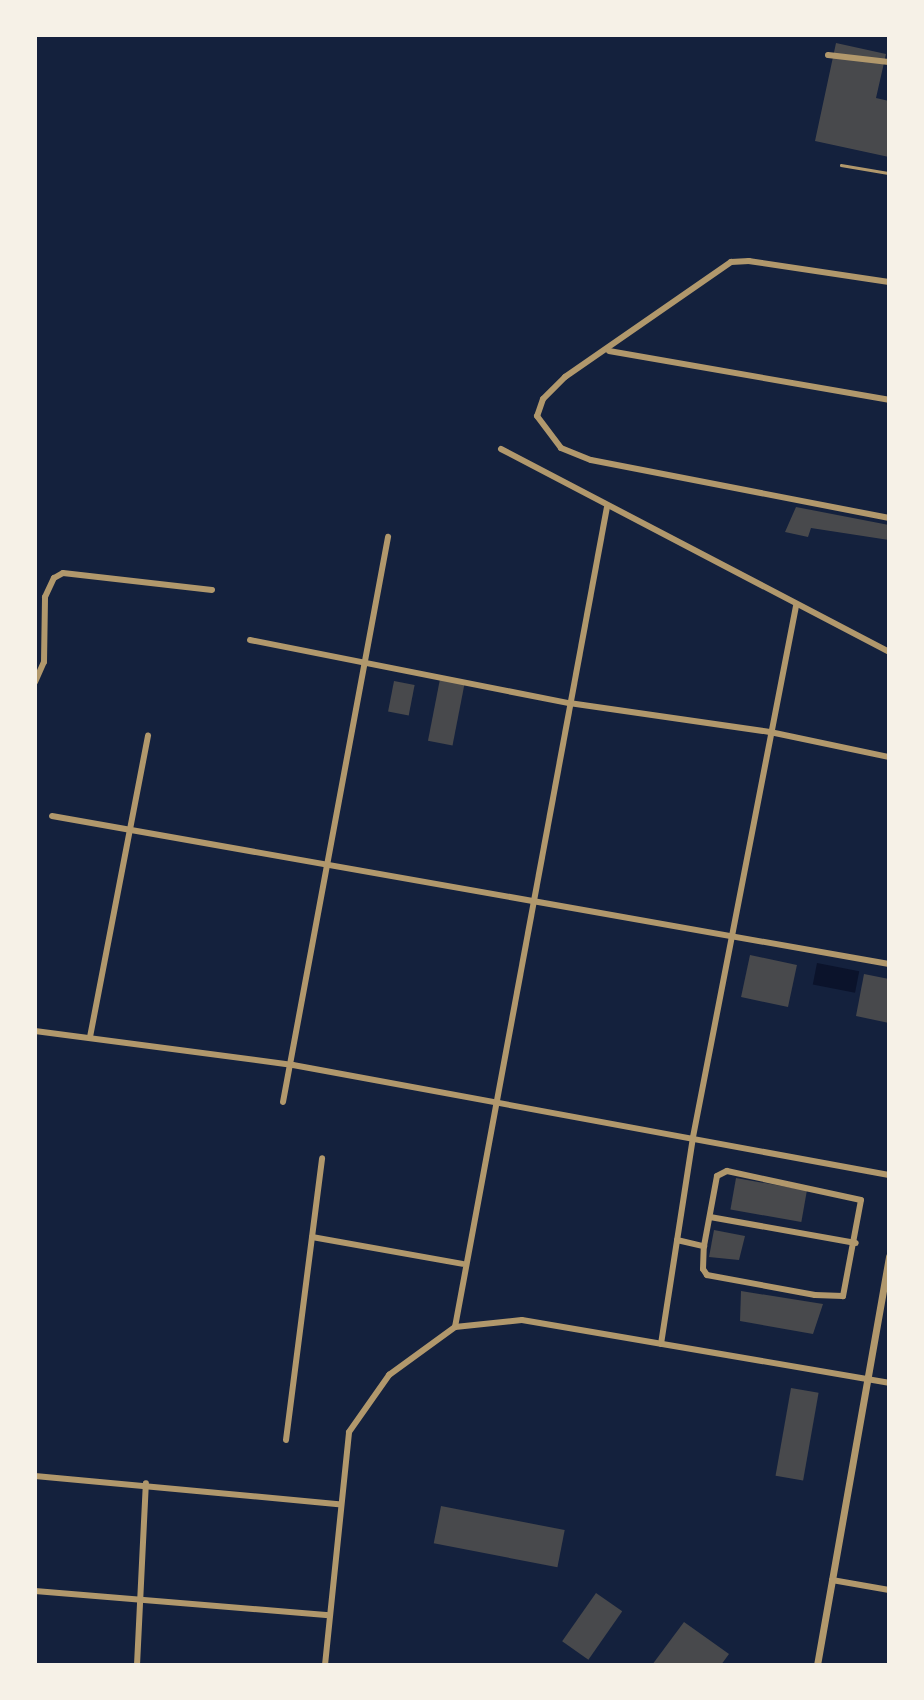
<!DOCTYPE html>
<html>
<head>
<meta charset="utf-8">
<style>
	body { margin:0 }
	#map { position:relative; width:924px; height:1700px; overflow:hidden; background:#14213d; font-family:Mulish,sans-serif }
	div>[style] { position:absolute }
	.water>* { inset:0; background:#0b132b; transform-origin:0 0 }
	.building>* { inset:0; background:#48494c; transform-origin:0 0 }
	.service>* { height:2.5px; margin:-1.25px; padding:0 1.25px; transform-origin:1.25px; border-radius:1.25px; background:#b1986c }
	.minor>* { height:6px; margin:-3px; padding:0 3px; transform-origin:3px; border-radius:3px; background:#b1986c }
	.tertiary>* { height:7px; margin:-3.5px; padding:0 3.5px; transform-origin:3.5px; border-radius:3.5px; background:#b1986c }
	span { translate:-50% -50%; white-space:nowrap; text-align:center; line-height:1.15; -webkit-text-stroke:5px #f6f1e7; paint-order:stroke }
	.frame { position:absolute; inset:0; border:37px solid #f6f1e7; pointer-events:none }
</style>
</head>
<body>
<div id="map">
	<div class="water">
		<i style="left:817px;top:963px;width:43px;height:22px;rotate:11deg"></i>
	</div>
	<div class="building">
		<i style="clip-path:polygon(836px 43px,886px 54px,876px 98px,889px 101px,889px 157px,815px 141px)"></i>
		<i style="clip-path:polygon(796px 507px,889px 525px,889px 540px,811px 528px,808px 537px,785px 532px)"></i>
		<i style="left:440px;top:679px;width:25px;height:63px;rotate:11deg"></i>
		<i style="left:394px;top:681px;width:21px;height:31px;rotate:11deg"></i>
		<i style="left:750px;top:955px;width:48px;height:43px;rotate:12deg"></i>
		<i style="clip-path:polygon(864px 974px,889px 979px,889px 1023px,856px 1016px)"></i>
		<i style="left:736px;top:1178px;width:72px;height:32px;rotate:10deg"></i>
		<i style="clip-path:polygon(714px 1230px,745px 1236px,739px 1260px,709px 1257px)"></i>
		<i style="clip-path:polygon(741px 1291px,823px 1304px,813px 1334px,740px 1321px)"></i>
		<i style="left:791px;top:1388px;width:28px;height:89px;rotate:10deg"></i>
		<i style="left:441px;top:1506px;width:126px;height:38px;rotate:11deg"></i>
		<i style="left:596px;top:1593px;width:32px;height:59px;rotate:35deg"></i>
		<i style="clip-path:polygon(684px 1622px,729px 1654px,721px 1665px,652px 1665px)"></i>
	</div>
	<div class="service">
		<i style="left:841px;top:165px;width:49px;rotate:9.5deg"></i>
	</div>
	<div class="minor">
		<i style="left:828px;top:55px;width:61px;rotate:6.5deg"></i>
		<i style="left:889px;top:282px;width:142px;rotate:-171.5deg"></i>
		<i style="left:749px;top:261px;width:18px;rotate:177deg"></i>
		<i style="left:731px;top:262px;width:202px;rotate:145.3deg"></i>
		<i style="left:565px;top:377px;width:31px;rotate:135deg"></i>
		<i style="left:543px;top:399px;width:18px;rotate:109deg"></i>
		<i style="left:537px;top:416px;width:40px;rotate:53deg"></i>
		<i style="left:561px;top:448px;width:32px;rotate:22deg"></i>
		<i style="left:591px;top:460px;width:304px;rotate:11deg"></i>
		<i style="left:609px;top:351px;width:284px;rotate:9.9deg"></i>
		<i style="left:501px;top:449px;width:438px;rotate:27.6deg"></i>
		<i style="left:250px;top:640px;width:325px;rotate:11.2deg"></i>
		<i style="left:569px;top:703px;width:203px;rotate:8.2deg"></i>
		<i style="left:770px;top:732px;width:122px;rotate:11.9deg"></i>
		<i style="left:35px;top:682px;width:22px;rotate:-66deg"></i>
		<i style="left:44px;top:662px;width:65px;rotate:-89.1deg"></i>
		<i style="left:45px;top:597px;width:21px;rotate:-65deg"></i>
		<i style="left:54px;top:578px;width:10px;rotate:-29deg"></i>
		<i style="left:63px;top:573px;width:150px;rotate:6.5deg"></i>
		<i style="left:52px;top:816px;width:850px;rotate:10.03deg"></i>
		<i style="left:35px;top:1031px;width:260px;rotate:7.5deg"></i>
		<i style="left:293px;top:1065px;width:606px;rotate:10.46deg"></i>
		<i style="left:90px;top:1037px;width:307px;rotate:-79.1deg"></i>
		<i style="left:283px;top:1102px;width:575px;rotate:-79.47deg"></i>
		<i style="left:727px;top:1171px;width:137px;rotate:12.2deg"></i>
		<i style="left:861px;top:1200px;width:98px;rotate:100.6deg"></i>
		<i style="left:843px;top:1296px;width:28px;rotate:-178deg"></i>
		<i style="left:815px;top:1295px;width:110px;rotate:-169.5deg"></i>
		<i style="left:707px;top:1275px;width:7px;rotate:-124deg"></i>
		<i style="left:703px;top:1269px;width:23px;rotate:-88deg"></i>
		<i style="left:704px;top:1246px;width:71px;rotate:-79.5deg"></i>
		<i style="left:717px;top:1176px;width:11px;rotate:-27deg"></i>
		<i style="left:710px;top:1217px;width:148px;rotate:10.1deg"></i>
		<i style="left:312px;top:1237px;width:153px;rotate:10.1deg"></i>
		<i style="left:677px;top:1240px;width:28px;rotate:13deg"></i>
		<i style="left:455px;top:1327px;width:834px;rotate:-79.5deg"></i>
		<i style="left:661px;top:1344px;width:209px;rotate:-81.2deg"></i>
		<i style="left:693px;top:1137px;width:541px;rotate:-79.02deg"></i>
		<i style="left:286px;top:1440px;width:284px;rotate:-82.7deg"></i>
		<i style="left:35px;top:1476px;width:305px;rotate:5.3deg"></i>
		<i style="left:832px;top:1580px;width:58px;rotate:10deg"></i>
		<i style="left:35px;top:1591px;width:295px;rotate:4.7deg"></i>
		<i style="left:137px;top:1665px;width:182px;rotate:-87.2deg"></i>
		<i style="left:325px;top:1665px;width:234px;rotate:-84.1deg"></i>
		<i style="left:349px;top:1432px;width:70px;rotate:-54.9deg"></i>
		<i style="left:389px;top:1375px;width:82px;rotate:-36deg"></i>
		<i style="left:455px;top:1327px;width:67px;rotate:-6deg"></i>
		<i style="left:522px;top:1320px;width:372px;rotate:9.7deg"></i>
	</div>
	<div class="tertiary">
		<i style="left:817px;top:1665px;width:415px;rotate:-80deg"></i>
	</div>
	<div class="frame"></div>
</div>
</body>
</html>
